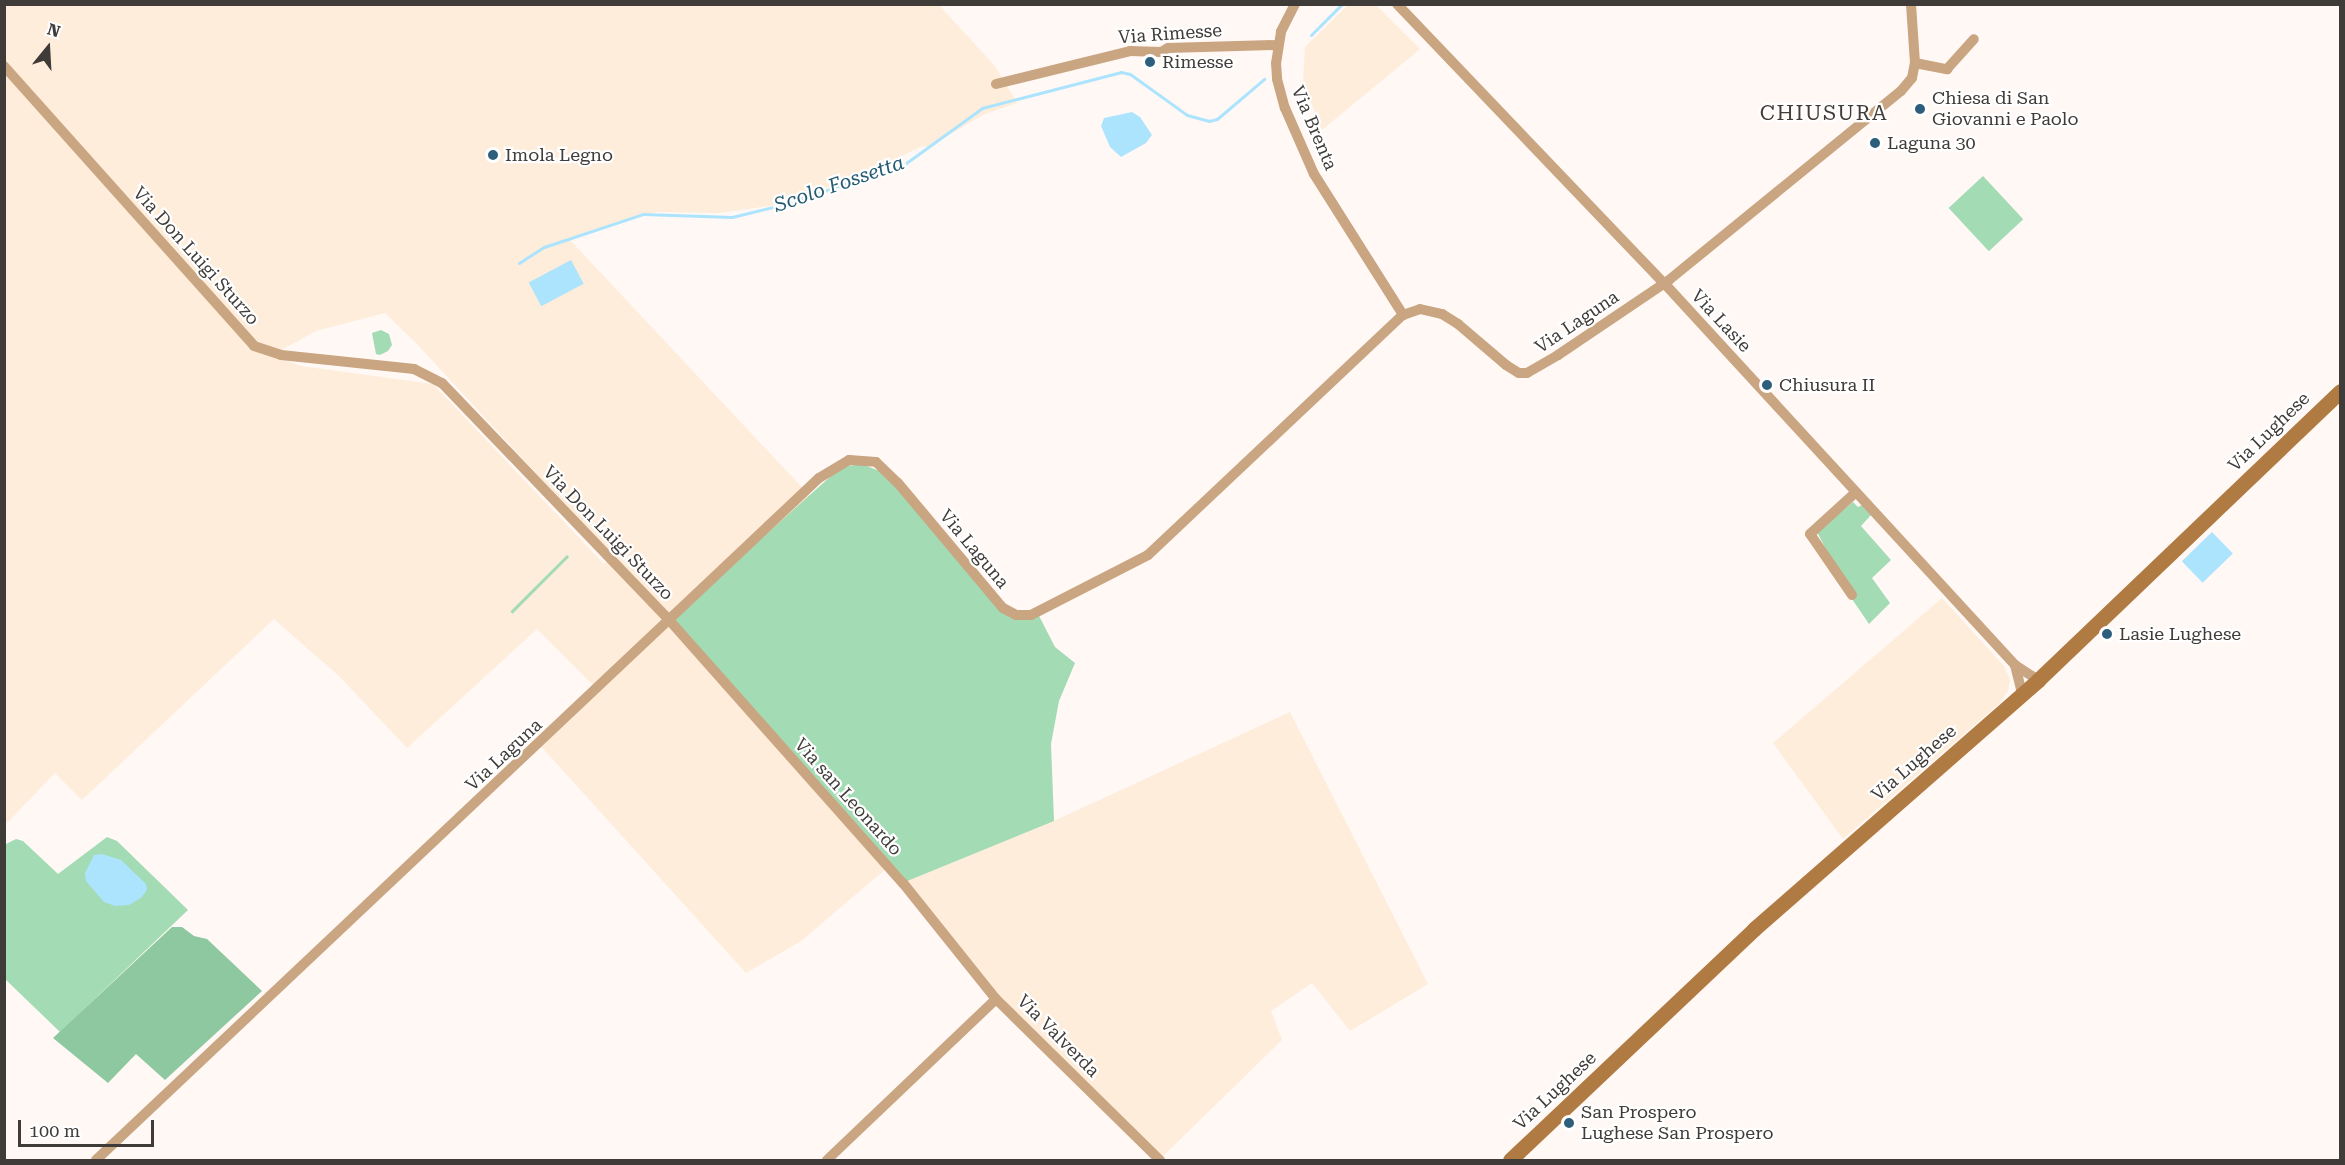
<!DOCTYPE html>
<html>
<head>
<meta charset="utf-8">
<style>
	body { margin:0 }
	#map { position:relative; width:2345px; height:1165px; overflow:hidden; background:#fff8f5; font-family:"Roboto Serif",serif }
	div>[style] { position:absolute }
	.industrial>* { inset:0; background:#feeddb }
	.green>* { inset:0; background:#a3dbb4; transform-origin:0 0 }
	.forest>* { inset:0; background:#8dc8a0 }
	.water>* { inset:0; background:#ace4fe; transform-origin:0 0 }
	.stream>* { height:3px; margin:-1.5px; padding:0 1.5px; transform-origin:1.5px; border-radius:1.5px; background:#ace4fe }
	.minor>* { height:10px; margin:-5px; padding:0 5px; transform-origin:5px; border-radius:5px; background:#c9a581 }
	.secondary>* { height:15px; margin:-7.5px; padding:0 7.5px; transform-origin:7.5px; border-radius:7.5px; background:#af7b42 }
	.dots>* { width:16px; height:16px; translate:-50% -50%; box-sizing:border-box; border:3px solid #fff; border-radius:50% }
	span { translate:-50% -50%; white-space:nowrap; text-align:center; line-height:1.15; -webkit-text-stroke:4.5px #fff; paint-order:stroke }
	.street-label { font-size:18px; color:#3f3b39 }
	.poi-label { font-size:18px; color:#3f3b39 }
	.left { translate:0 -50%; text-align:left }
	.water-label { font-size:20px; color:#245b72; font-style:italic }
	.quarter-label { font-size:21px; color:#443c38; letter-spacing:1.5px }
	.frame { position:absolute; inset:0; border:6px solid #3f3b39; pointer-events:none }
	.north { position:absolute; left:18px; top:18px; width:60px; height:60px; -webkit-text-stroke:4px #fff; paint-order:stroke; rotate:18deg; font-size:16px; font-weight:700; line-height:24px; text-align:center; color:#3f3b39 }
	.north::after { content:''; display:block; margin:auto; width:21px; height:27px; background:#3f3b39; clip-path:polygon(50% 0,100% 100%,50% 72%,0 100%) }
	.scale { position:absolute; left:18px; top:1120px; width:136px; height:27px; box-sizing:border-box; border:3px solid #3f3b39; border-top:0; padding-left:8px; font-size:18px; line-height:21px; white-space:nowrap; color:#3f3b39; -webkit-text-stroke:4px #fff; paint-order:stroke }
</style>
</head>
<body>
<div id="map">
	<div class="industrial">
		<i style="clip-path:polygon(evenodd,5px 5px,939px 5px,995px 66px,1017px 103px,983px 115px,928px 147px,922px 146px,860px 177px,770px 206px,718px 213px,655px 212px,570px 240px,810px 496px,673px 619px,887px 868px,801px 941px,746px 973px,538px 743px,594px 686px,537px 629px,407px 748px,340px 677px,274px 619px,82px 800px,55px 773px,5px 825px,5px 5px,385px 313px,418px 345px,613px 557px,604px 564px,433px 384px,301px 366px,272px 355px,316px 331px,385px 313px)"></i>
		<i style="clip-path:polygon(1348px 5px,1376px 5px,1420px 49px,1322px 130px,1303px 83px,1305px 47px)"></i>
		<i style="clip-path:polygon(1942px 598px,2004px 666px,2010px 680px,2008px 691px,1999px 704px,1843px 839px,1773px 743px)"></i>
		<i style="clip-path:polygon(1290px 712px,1428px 984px,1350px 1031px,1312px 983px,1271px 1011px,1282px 1040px,1159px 1160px,1064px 1072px,900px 884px,1054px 821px)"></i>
	</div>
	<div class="green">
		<i style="left:1983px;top:176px;width:59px;height:47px;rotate:47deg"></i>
		<i style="clip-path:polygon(381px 330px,389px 334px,392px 345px,388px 351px,380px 355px,376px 354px,372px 333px)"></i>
		<i style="clip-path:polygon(862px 464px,889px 475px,1000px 611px,1038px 614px,1055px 647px,1075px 663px,1059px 701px,1051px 744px,1054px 821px,900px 884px,672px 619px,841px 467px)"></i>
		<i style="clip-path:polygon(1853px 502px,1858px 507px,1862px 505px,1871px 515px,1861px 526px,1891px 560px,1872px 578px,1890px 603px,1869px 624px,1852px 599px,1817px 532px)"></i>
		<i style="left:567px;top:555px;width:3px;height:80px;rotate:45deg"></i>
		<i style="clip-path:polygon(107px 837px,117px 841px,188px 910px,60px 1032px,5px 979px,4px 845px,16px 839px,23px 841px,58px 874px)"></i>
	</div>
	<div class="forest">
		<i style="clip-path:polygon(172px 927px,182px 927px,194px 936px,207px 939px,262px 991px,165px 1080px,136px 1054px,108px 1083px,53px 1038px)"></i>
	</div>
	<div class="water">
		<i style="clip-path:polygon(1132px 112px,1140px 117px,1152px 135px,1146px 143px,1121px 157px,1110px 147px,1101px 126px,1104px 118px)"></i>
		<i style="left:571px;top:260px;width:27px;height:48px;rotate:62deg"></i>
		<i style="left:2212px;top:532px;width:30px;height:42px;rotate:46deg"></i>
		<i style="clip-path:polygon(102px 854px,121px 860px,146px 884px,147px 890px,141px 898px,129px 905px,115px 906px,104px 902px,86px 881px,85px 873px,94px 855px)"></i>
	</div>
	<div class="stream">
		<i style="left:1311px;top:35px;width:44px;rotate:-45deg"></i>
		<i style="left:519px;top:263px;width:30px;rotate:-33deg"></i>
		<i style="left:544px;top:247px;width:104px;rotate:-18.4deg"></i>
		<i style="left:643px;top:214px;width:89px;rotate:1.9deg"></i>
		<i style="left:732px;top:217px;width:46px;rotate:-13.7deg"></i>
		<i style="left:777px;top:206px;width:131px;rotate:-17.7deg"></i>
		<i style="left:902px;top:166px;width:99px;rotate:-35.9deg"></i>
		<i style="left:982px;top:108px;width:144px;rotate:-14.5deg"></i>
		<i style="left:1121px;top:72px;width:9px;rotate:13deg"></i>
		<i style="left:1130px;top:74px;width:70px;rotate:35.7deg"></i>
		<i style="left:1187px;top:115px;width:23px;rotate:15deg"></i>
		<i style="left:1209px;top:121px;width:8px;rotate:-14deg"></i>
		<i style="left:1217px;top:119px;width:62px;rotate:-40.4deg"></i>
	</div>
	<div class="minor">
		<i style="left:1295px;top:4px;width:31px;rotate:117deg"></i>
		<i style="left:1281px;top:32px;width:31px;rotate:99deg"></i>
		<i style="left:1276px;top:63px;width:16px;rotate:86deg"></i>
		<i style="left:1277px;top:79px;width:30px;rotate:75deg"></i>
		<i style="left:1285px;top:108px;width:72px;rotate:66.3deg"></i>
		<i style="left:1314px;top:174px;width:167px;rotate:57.7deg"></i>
		<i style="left:1397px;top:4px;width:386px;rotate:46.3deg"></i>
		<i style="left:1664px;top:283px;width:519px;rotate:47.42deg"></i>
		<i style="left:2015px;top:665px;width:27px;rotate:33deg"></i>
		<i style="left:1915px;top:63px;width:33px;rotate:11deg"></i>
		<i style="left:1947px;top:69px;width:40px;rotate:-48deg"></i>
		<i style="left:4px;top:66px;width:375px;rotate:48.2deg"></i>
		<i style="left:254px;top:346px;width:28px;rotate:18deg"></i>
		<i style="left:281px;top:355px;width:134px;rotate:6deg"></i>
		<i style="left:414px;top:369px;width:31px;rotate:27deg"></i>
		<i style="left:442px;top:383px;width:330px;rotate:46.2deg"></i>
		<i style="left:670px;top:621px;width:351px;rotate:48.4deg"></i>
		<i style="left:903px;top:883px;width:149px;rotate:51.3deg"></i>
		<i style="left:996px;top:999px;width:230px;rotate:44.5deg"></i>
		<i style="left:996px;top:84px;width:138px;rotate:-13.8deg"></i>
		<i style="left:1130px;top:51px;width:31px;rotate:2deg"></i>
		<i style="left:1161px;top:52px;width:8px;rotate:-30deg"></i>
		<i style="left:1168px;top:48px;width:110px;rotate:-1.6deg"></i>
		<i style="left:1852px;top:595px;width:74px;rotate:-124.5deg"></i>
		<i style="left:1810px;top:534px;width:62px;rotate:-42.4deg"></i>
		<i style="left:2015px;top:665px;width:30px;rotate:76deg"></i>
		<i style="left:96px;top:1160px;width:994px;rotate:-43.33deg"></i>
		<i style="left:819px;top:478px;width:35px;rotate:-31deg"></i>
		<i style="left:849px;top:460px;width:27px;rotate:4deg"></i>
		<i style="left:876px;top:462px;width:30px;rotate:44deg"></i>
		<i style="left:898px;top:483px;width:163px;rotate:50deg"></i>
		<i style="left:1003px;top:608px;width:15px;rotate:28deg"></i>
		<i style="left:1016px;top:615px;width:15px"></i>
		<i style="left:1031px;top:615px;width:131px;rotate:-27.1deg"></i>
		<i style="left:1148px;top:555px;width:350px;rotate:-43.3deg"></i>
		<i style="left:1403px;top:315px;width:18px;rotate:-19deg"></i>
		<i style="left:1420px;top:309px;width:23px;rotate:13deg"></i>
		<i style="left:1442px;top:314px;width:19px;rotate:32deg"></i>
		<i style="left:1458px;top:324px;width:63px;rotate:40.5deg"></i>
		<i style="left:1506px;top:365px;width:15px;rotate:32deg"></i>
		<i style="left:1519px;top:373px;width:8px"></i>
		<i style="left:1527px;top:373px;width:36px;rotate:-30deg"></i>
		<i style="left:1558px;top:355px;width:134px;rotate:-34deg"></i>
		<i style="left:1669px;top:280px;width:299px;rotate:-39.2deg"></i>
		<i style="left:1901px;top:91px;width:17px;rotate:-50deg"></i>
		<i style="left:1912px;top:78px;width:15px;rotate:-79deg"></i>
		<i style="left:1915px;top:63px;width:59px;rotate:-93.9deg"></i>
		<i style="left:827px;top:1160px;width:233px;rotate:-43.6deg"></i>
	</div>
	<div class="secondary">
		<i style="left:1510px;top:1160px;width:336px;rotate:-43.4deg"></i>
		<i style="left:1754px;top:929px;width:378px;rotate:-41.2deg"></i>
		<i style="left:2038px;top:680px;width:418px;rotate:-43.7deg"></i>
	</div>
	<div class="dots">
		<i style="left:1150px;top:62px;background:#2d5f7c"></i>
		<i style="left:1920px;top:109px;background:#2d5f7c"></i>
		<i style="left:1875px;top:143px;background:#2d5f7c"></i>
		<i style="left:493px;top:155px;background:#2d5f7c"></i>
		<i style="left:1767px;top:385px;background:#2d5f7c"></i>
		<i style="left:2107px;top:634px;background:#2d5f7c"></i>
		<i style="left:1569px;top:1123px;background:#2d5f7c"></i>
	</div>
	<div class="street-label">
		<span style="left:1170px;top:34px;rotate:-4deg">Via Rimesse</span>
		<span style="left:1314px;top:128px;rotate:67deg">Via Brenta</span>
		<span style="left:196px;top:256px;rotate:48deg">Via Don Luigi Sturzo</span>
		<span style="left:1721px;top:321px;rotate:47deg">Via Lasie</span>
		<span style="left:1577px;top:322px;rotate:-34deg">Via Laguna</span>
		<span style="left:2269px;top:432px;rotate:-44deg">Via Lughese</span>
		<span style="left:608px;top:533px;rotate:46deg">Via Don Luigi Sturzo</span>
		<span style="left:974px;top:549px;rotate:50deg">Via Laguna</span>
		<span style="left:504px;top:755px;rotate:-43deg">Via Laguna</span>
		<span style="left:1914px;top:763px;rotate:-41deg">Via Lughese</span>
		<span style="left:848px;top:797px;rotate:48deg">Via san Leonardo</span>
		<span style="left:1058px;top:1036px;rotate:45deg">Via Valverda</span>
		<span style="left:1555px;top:1091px;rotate:-43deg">Via Lughese</span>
	</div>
	<div class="poi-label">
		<span class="left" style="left:1162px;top:62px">Rimesse</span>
		<span class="left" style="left:1932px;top:109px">Chiesa di San<br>Giovanni e Paolo</span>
		<span class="left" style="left:1887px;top:143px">Laguna 30</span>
		<span class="left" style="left:505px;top:155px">Imola Legno</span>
		<span class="left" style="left:1779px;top:385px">Chiusura II</span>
		<span class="left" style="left:2119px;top:634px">Lasie Lughese</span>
		<span class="left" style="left:1581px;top:1123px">San Prospero<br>Lughese San Prospero</span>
	</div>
	<div class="water-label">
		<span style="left:839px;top:184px;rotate:-19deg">Scolo Fossetta</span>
	</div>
	<div class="quarter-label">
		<span style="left:1824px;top:113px">CHIUSURA</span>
	</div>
	<div class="frame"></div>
	<div class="north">N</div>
	<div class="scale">100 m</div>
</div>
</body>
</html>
